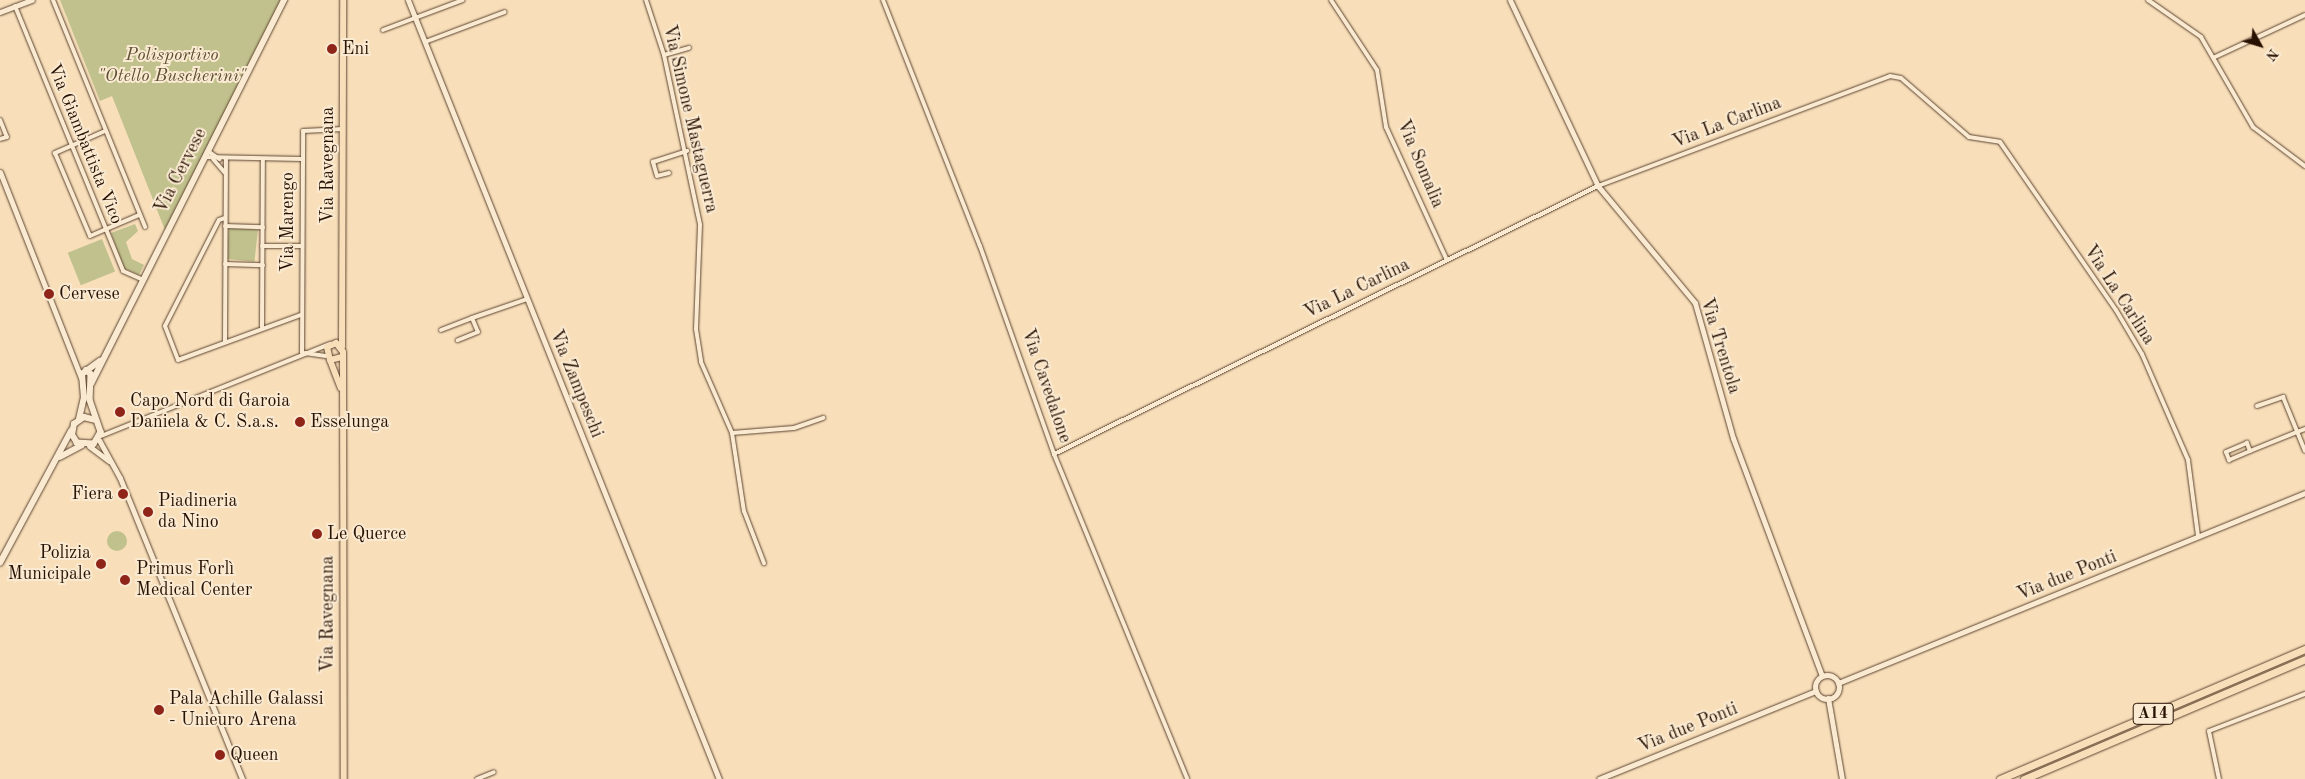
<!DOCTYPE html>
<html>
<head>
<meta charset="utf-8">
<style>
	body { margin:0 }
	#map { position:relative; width:2305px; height:779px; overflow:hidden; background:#f8dfba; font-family:"Old Standard TT",serif }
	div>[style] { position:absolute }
	.green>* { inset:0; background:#c1c18d; transform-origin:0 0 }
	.round { border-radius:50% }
	.roads { filter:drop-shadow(0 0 1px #5d4430) drop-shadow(0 0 1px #5d4430) }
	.minor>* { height:4px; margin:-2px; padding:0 2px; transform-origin:2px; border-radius:2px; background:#faead2 }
	.tertiary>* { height:5px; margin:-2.5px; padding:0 2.5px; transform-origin:2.5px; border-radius:2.5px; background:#faead2 }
	.tertiary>.ring { margin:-2.5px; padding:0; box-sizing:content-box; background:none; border:5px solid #faead2; border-radius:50% }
	.secondary>* { height:5.5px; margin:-2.75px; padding:0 2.75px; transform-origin:2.75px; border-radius:2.75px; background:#faead2 }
	.primary>* { height:6px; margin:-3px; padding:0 3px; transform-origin:3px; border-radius:3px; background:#f8dfba }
	.motorway>* { height:7px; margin:-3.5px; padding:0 3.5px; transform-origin:3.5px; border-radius:3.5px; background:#f8dfba }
	.dots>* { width:14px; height:14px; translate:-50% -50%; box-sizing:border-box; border:2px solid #faead2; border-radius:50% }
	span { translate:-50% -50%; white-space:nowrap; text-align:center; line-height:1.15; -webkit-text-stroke:4px #faead2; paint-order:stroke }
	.shield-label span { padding:1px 4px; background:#faead2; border:1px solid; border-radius:4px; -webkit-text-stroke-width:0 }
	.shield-label { font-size:16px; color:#291102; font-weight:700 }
	.poi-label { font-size:18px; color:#291102 }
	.left { translate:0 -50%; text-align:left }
	.right { translate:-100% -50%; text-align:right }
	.park-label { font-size:18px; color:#5e4f33; font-style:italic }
	.street-label { font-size:18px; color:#291102 }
	.north { position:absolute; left:2235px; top:20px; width:50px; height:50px; -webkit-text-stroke:4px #faead2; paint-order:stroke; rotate:129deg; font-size:14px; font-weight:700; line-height:20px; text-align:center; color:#291102 }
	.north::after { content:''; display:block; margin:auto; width:18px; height:22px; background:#291102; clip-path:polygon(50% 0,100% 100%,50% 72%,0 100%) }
</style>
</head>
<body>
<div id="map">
	<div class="green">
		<i style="clip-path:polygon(60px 0,281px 0,165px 230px,112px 96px,100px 101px)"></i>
		<i style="clip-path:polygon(135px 224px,138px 231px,126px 242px,132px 259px,144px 265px,139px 275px,124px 268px,111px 233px)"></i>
		<i style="left:229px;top:227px;width:29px;height:32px;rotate:6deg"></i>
		<i style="left:102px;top:239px;width:35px;height:37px;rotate:68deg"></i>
		<i class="round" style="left:107px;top:531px;width:20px;height:20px"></i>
	</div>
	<div class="roads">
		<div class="minor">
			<i style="left:53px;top:0;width:245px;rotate:67.9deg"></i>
			<i style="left:646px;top:0;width:58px;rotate:71.9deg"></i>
			<i style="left:664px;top:55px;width:174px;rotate:78deg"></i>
			<i style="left:700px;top:225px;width:104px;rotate:92.2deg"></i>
			<i style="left:696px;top:329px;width:33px;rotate:81deg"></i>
			<i style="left:701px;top:362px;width:77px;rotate:66.4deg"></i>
			<i style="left:732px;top:433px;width:79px;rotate:81.3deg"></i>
			<i style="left:744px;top:511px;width:56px;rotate:69deg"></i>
			<i style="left:883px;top:0;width:264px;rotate:68.5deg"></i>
			<i style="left:980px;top:246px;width:221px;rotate:70.4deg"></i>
			<i style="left:1054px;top:454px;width:351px;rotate:67.7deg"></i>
			<i style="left:1331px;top:0;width:84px;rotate:56.7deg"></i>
			<i style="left:1377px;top:70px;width:58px;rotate:81deg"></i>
			<i style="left:1386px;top:127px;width:146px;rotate:65.4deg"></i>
			<i style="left:2148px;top:0;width:65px;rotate:34.9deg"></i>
			<i style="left:2201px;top:37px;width:104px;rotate:60deg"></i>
			<i style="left:2253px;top:127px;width:65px;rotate:36.9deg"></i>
			<i style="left:15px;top:6px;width:286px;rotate:67.8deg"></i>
			<i style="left:123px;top:271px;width:22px;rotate:24deg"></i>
			<i style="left:383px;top:30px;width:85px;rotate:-20.6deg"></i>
			<i style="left:425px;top:42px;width:85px;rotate:-20.6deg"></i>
			<i style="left:664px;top:55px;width:26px;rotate:-16deg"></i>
			<i style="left:2215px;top:57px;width:99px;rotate:-25deg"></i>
			<i style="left:0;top:120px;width:18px;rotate:68deg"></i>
			<i style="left:7px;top:137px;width:7px;rotate:164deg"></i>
			<i style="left:105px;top:131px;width:55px;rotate:156.3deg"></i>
			<i style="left:55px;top:153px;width:90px;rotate:67.1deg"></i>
			<i style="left:90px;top:236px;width:53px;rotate:-23.2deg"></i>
			<i style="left:208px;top:151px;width:14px;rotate:36deg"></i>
			<i style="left:205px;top:157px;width:97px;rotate:1.2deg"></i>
			<i style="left:213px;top:159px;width:18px;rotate:49deg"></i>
			<i style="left:669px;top:173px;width:12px;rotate:166deg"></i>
			<i style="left:657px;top:176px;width:15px;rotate:-106deg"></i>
			<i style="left:653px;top:162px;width:36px;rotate:-18deg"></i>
			<i style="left:225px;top:218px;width:6px;rotate:162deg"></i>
			<i style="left:219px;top:220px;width:119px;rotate:117deg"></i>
			<i style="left:165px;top:326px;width:36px;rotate:69deg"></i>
			<i style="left:178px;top:360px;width:131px;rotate:-20.1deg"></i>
			<i style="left:225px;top:226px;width:38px;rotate:2deg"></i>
			<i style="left:262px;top:246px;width:40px"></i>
			<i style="left:225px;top:264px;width:38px;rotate:2deg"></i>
			<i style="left:472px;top:318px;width:58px;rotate:-19.1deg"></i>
			<i style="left:262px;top:327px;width:168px;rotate:-89.7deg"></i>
			<i style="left:441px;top:330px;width:33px;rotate:-21deg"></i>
			<i style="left:472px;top:318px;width:15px;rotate:67deg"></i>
			<i style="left:478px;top:332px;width:22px;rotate:158deg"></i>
			<i style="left:225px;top:342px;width:183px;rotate:-89.7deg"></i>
			<i style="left:302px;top:353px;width:222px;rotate:-89.7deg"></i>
			<i style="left:303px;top:131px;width:40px;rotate:-2.9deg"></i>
			<i style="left:305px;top:353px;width:21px;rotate:8deg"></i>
			<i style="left:2257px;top:406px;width:28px;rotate:-19deg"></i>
			<i style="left:2283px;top:397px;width:58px;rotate:67.8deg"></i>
			<i style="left:732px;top:433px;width:62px;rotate:-4.6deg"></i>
			<i style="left:794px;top:428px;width:31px;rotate:-19deg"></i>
			<i style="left:101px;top:436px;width:247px;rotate:-21.9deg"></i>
			<i style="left:2250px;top:451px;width:9px;rotate:-111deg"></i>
			<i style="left:2247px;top:443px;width:23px;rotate:157deg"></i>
			<i style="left:2226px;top:452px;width:9px;rotate:69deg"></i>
			<i style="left:2229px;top:460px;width:23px;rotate:-23deg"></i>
			<i style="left:2250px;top:451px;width:51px;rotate:-22deg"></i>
			<i style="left:2297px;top:432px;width:9px;rotate:-21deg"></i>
			<i style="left:1054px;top:454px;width:606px;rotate:-26.23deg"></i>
			<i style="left:1598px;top:186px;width:312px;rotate:-20.6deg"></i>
			<i style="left:1890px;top:76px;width:11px;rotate:10deg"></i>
			<i style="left:1901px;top:78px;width:90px;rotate:40.9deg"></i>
			<i style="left:1969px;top:137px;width:31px;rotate:9deg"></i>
			<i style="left:2000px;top:142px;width:204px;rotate:55.4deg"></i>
			<i style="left:2116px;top:310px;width:51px;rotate:59.4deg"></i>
			<i style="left:2142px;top:354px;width:116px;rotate:66.5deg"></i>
			<i style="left:2188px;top:460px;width:77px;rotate:82.5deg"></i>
			<i style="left:477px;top:779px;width:18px;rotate:-22deg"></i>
			<i style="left:2219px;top:779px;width:49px;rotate:-101.8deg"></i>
			<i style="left:2209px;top:731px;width:103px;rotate:-21.1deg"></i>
		</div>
		<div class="tertiary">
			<i style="left:408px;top:0;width:839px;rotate:68.24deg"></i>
			<i style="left:1510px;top:0;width:206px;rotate:64.7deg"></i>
			<i style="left:1598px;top:186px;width:152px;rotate:50.3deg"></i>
			<i style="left:1695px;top:303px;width:140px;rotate:74.3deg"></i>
			<i style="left:1733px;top:438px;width:254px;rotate:69.5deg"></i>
			<i style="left:0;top:12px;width:34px;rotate:-21deg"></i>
			<i style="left:0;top:172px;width:221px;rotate:68.5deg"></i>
			<i style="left:99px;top:440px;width:43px;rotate:61.1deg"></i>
			<i style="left:120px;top:478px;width:325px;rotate:67.9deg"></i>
			<i style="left:89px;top:446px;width:25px;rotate:37deg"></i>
			<i class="ring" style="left:1815px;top:675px;width:19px;height:19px"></i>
			<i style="left:1838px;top:683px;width:504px;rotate:-22.14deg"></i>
			<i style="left:1828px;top:698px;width:82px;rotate:80.2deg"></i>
			<i style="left:1599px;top:779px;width:234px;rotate:-22.1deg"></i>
		</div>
		<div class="secondary">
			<i style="left:86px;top:370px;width:6px;rotate:39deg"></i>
			<i style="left:91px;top:374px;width:26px;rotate:92deg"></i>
			<i style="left:90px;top:400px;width:34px;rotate:71deg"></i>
			<i style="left:101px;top:432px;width:14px;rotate:120deg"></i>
			<i style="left:94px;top:444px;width:17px;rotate:-177deg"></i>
			<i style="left:77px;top:443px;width:9px;rotate:-122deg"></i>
			<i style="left:72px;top:435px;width:11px;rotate:-80deg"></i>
			<i style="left:74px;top:424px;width:12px;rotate:-35deg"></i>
			<i style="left:84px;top:417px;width:12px;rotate:14deg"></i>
			<i style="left:91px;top:384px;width:430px;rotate:-63.3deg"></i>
			<i style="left:79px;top:419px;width:22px;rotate:-77deg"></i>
			<i style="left:84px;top:398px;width:24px;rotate:-95deg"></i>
			<i style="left:82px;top:374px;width:22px;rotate:-36deg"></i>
			<i style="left:60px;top:457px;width:24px;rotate:-28deg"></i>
			<i style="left:0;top:563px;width:150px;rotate:-61.7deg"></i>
		</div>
		<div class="primary">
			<i style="left:342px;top:347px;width:347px;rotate:-89.8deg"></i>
			<i style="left:342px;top:357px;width:12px;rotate:166deg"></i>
			<i style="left:330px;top:360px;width:13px;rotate:-103deg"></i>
			<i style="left:327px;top:347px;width:10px;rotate:-24deg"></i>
			<i style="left:336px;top:343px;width:11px;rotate:52deg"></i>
			<i style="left:343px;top:352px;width:427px;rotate:89.9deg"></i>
			<i style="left:330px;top:360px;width:30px;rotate:69deg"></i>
		</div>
		<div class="motorway">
			<i style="left:2000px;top:779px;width:332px;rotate:-23.1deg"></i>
			<i style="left:2024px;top:779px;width:306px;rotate:-23.1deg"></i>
		</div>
	</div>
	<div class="dots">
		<i style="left:332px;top:49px;background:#8f2418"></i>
		<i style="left:49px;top:294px;background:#8f2418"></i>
		<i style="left:120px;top:412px;background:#8f2418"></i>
		<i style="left:300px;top:422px;background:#8f2418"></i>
		<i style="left:123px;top:494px;background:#8f2418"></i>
		<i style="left:148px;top:512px;background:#8f2418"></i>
		<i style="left:317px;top:534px;background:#8f2418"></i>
		<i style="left:101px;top:564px;background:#8f2418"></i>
		<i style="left:125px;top:580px;background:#8f2418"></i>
		<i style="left:159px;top:710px;background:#8f2418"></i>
		<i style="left:220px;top:755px;background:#8f2418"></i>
	</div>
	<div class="shield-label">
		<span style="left:2153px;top:714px">A14</span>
	</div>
	<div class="poi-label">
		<span class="left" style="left:342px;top:49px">Eni</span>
		<span class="left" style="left:59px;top:294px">Cervese</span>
		<span class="left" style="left:130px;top:412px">Capo Nord di Garoia<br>Daniela &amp; C. S.a.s.</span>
		<span class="left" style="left:310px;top:422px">Esselunga</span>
		<span class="right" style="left:113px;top:494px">Fiera</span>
		<span class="left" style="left:158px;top:512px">Piadineria<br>da Nino</span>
		<span class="left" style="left:327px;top:534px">Le Querce</span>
		<span class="right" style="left:91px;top:564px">Polizia<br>Municipale</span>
		<span class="left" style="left:136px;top:580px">Primus Forlì<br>Medical Center</span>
		<span class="left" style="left:169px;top:710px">Pala Achille Galassi<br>- Unieuro Arena</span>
		<span class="left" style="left:230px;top:755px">Queen</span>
	</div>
	<div class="park-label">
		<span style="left:172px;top:66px">Polisportivo<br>"Otello Buscherini"</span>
	</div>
	<div class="street-label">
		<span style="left:690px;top:119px;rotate:77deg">Via Simone Mastaguerra</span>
		<span style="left:1727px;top:123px;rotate:-21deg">Via La Carlina</span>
		<span style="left:85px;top:144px;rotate:68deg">Via Giambattista Vico</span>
		<span style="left:1420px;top:164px;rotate:67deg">Via Somalia</span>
		<span style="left:328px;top:165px;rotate:-90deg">Via Ravegnana</span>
		<span style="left:181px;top:171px;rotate:-63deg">Via Cervese</span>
		<span style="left:288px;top:222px;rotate:-90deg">Via Marengo</span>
		<span style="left:1357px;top:289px;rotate:-26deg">Via La Carlina</span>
		<span style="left:2119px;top:295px;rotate:57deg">Via La Carlina</span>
		<span style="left:1720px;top:346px;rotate:73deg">Via Trentola</span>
		<span style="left:576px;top:384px;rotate:68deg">Via Zampeschi</span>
		<span style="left:1046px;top:386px;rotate:71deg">Via Cavedalone</span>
		<span style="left:2067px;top:576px;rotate:-22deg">Via due Ponti</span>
		<span style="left:328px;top:614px;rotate:-90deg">Via Ravegnana</span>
		<span style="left:1688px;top:728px;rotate:-22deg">Via due Ponti</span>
	</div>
	<div class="north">N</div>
</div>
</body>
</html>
